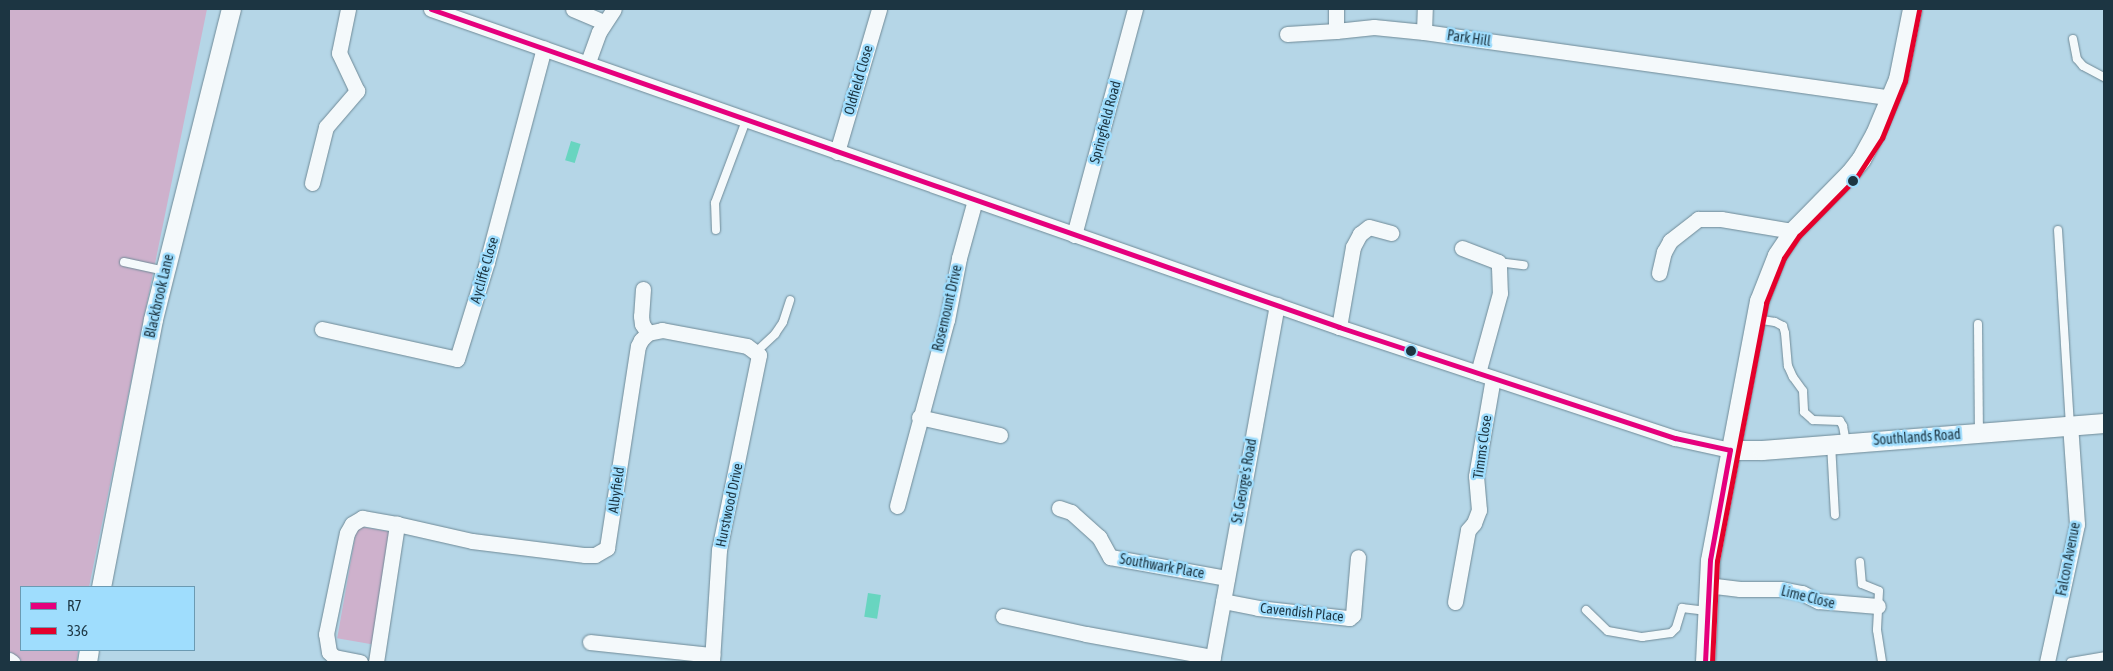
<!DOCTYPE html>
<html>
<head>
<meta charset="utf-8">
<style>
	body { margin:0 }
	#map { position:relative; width:2113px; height:671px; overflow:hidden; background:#b5d6e7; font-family:"Asap Condensed",sans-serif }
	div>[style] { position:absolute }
	.green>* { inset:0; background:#ceb1cc; transform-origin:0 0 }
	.water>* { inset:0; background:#68d5c0; transform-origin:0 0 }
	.roads { filter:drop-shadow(0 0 1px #6f8a97) drop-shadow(0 0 1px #6f8a97) }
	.service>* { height:8px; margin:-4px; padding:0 4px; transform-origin:4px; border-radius:4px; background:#f4f9fb }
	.minor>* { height:15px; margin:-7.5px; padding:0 7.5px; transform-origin:7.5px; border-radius:7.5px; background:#f4f9fb }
	.tertiary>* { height:19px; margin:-9.5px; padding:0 9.5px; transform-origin:9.5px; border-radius:9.5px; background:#f4f9fb }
	.bus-1>* { height:5px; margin:-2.5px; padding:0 2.5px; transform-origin:2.5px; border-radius:2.5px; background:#e5007d }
	.bus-2>* { height:5px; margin:-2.5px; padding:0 2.5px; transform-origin:2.5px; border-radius:2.5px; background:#e4002b }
	.dots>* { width:14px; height:14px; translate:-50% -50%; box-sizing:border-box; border:2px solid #9fddfd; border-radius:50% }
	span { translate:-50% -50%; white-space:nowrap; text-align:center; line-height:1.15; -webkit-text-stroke:5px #9fddfd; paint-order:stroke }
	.street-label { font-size:14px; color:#1c3542 }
	.frame { position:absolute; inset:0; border:10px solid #1c3542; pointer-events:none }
	.legend { position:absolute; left:20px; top:586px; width:175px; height:65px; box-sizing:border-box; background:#9fddfd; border:1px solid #6b9ab2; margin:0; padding:6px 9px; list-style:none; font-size:15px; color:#1c3542 }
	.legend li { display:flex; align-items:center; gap:10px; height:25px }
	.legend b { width:25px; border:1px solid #6b9ab2 }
</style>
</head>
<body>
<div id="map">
	<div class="green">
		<i style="clip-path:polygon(9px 9px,207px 9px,89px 587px,21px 587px,21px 650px,78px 650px,77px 662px,23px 662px,9px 651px)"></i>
		<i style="left:357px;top:526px;width:35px;height:114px;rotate:10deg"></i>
	</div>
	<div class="water">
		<i style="left:571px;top:141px;width:10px;height:20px;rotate:17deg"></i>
		<i style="left:868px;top:593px;width:13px;height:24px;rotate:9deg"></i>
	</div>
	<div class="roads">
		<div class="service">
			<i style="left:2073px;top:39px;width:20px;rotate:79deg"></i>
			<i style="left:2077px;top:59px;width:9px;rotate:49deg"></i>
			<i style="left:2083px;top:66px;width:24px;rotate:28deg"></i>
			<i style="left:716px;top:230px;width:27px;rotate:-92deg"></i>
			<i style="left:715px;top:203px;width:91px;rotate:-69.4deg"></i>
			<i style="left:2058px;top:230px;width:195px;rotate:86.5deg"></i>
			<i style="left:124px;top:262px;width:42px;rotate:12.4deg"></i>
			<i style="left:1498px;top:262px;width:26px;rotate:7deg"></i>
			<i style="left:1756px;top:319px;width:19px;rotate:9deg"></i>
			<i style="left:1775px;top:322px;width:9px;rotate:27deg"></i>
			<i style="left:1783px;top:326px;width:7px;rotate:74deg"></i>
			<i style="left:1785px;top:333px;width:33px;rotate:85deg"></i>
			<i style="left:1788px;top:366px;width:12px;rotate:66deg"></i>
			<i style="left:1793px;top:377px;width:17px;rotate:54deg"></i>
			<i style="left:1803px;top:391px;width:21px;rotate:87deg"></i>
			<i style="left:1804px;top:412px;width:12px;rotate:42deg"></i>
			<i style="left:1813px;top:420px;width:27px;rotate:2deg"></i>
			<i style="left:1840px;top:421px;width:6px;rotate:59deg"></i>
			<i style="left:1843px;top:426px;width:17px;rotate:80deg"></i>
			<i style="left:1978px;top:324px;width:109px;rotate:89.5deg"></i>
			<i style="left:757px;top:351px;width:25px;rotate:-43deg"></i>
			<i style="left:775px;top:334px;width:14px;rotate:-56deg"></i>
			<i style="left:783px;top:322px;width:23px;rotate:-72deg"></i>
			<i style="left:1831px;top:444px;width:71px;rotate:86.8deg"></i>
			<i style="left:1860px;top:562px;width:22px;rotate:85deg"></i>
			<i style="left:1862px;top:584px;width:18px;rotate:22deg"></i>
			<i style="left:1879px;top:591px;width:39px;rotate:93deg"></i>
			<i style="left:1877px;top:630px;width:32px;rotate:81deg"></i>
			<i style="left:1586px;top:610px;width:30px;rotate:44deg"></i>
			<i style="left:1608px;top:631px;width:35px;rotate:10deg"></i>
			<i style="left:1642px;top:637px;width:29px;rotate:-8deg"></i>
			<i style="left:1671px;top:633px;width:7px;rotate:-45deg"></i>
			<i style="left:1676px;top:628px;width:21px;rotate:-73deg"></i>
			<i style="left:1682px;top:608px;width:25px;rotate:7deg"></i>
			<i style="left:2071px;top:662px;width:34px;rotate:-10deg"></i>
		</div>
		<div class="minor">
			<i style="left:431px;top:9px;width:962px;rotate:19.3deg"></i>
			<i style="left:1339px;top:327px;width:354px;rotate:18.3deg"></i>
			<i style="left:1675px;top:438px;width:56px;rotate:12.3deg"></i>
			<i style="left:573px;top:9px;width:34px;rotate:23deg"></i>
			<i style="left:1336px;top:9px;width:22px;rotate:90deg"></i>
			<i style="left:1336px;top:31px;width:38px;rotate:-6deg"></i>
			<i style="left:1374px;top:27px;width:50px;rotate:5.7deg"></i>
			<i style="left:1424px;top:32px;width:473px;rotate:8deg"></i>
			<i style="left:1424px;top:32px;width:23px;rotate:-88deg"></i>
			<i style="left:1287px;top:34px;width:49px;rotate:-3.5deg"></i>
			<i style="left:588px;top:62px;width:32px;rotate:-70deg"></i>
			<i style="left:599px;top:32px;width:27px;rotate:-57deg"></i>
			<i style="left:837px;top:152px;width:149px;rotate:-73.6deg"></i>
			<i style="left:312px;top:183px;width:58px;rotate:-76deg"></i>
			<i style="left:326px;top:127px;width:48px;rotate:-49.3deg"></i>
			<i style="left:357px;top:91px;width:42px;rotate:-115.3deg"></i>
			<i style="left:339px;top:53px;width:45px;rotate:-78.4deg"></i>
			<i style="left:1074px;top:235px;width:234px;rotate:-74.9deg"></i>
			<i style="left:1462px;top:248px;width:39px;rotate:21deg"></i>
			<i style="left:1498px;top:262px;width:5px;rotate:79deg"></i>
			<i style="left:1499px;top:267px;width:26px;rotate:88deg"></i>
			<i style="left:1500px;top:293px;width:83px;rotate:105.4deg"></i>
			<i style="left:1659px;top:273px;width:22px;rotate:-77deg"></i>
			<i style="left:1664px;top:252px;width:13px;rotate:-61deg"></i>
			<i style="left:1670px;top:241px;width:36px;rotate:-38deg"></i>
			<i style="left:1698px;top:219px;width:23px"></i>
			<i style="left:1721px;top:219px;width:73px;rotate:9.5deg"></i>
			<i style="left:643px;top:289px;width:27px;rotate:94deg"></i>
			<i style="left:641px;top:316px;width:8px;rotate:83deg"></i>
			<i style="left:642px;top:324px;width:11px;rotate:56deg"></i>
			<i style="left:1339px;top:327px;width:81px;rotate:-80.1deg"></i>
			<i style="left:1353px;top:247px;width:15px;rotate:-62deg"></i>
			<i style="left:1360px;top:234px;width:11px;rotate:-38deg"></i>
			<i style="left:1369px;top:227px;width:23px;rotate:15deg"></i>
			<i style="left:322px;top:329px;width:138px;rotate:12.5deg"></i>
			<i style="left:457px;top:359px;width:102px;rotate:-72.8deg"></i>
			<i style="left:487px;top:262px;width:221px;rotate:-75.1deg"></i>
			<i style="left:919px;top:417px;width:83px;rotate:12.5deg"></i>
			<i style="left:897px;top:506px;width:193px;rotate:-75deg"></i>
			<i style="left:947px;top:320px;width:63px;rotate:-79deg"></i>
			<i style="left:959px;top:258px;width:60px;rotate:-74.6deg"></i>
			<i style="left:1059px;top:508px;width:13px;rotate:18deg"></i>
			<i style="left:1071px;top:512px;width:38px;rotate:42deg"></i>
			<i style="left:1099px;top:537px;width:23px;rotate:61deg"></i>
			<i style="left:1110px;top:557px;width:119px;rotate:10.2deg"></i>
			<i style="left:1707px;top:585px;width:33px;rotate:7deg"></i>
			<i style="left:1740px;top:589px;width:41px"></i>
			<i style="left:1781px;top:589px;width:21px;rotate:11deg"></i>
			<i style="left:1802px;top:593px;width:18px;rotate:27deg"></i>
			<i style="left:1818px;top:601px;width:60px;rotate:4.8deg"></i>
			<i style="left:1223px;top:601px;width:36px;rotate:11deg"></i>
			<i style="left:1258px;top:608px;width:92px;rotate:6.3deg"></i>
			<i style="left:1349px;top:618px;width:5px;rotate:-37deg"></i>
			<i style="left:1353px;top:615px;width:58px;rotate:-85.1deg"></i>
			<i style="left:1455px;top:602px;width:73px;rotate:-79.8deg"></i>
			<i style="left:1468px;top:530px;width:9px;rotate:-49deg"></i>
			<i style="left:1474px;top:523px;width:14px;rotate:-69deg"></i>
			<i style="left:1479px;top:510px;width:34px;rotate:-95deg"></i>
			<i style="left:1476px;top:476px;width:99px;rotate:-80.2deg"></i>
			<i style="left:1003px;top:616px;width:85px;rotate:12.2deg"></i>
			<i style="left:1086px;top:634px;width:129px;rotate:10.3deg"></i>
			<i style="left:590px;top:642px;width:123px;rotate:6.1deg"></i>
			<i style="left:9px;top:660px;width:4px;rotate:34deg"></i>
			<i style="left:360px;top:662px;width:26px;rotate:-169deg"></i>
			<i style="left:334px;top:657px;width:7px;rotate:-135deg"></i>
			<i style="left:329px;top:652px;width:18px;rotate:-99deg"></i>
			<i style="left:326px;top:634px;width:103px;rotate:-78.3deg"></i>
			<i style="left:347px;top:533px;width:10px;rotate:-61deg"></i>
			<i style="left:352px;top:524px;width:12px;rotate:-31deg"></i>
			<i style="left:362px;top:518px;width:36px;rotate:10deg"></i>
			<i style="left:376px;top:662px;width:140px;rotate:-81.3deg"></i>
			<i style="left:397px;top:524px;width:77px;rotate:12.8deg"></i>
			<i style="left:472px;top:541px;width:114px;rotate:7.1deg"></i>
			<i style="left:585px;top:555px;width:10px"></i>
			<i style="left:595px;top:555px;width:14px;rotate:-30deg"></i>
			<i style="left:607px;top:548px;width:204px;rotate:-81.3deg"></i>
			<i style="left:638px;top:346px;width:7px;rotate:-63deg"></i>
			<i style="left:641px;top:340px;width:10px;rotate:-45deg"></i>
			<i style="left:648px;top:333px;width:14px;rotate:-12deg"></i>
			<i style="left:662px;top:330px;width:86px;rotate:10.7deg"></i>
			<i style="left:747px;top:346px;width:15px;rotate:37deg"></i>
			<i style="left:759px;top:355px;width:199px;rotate:101.6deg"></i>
			<i style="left:719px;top:550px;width:112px;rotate:93.6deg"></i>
			<i style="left:1212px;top:662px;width:363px;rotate:-79.7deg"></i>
			<i style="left:2047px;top:662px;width:141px;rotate:-77.7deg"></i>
			<i style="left:2077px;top:524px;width:99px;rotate:-94deg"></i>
		</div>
		<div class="tertiary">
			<i style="left:1730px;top:450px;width:32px"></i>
			<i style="left:1762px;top:450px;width:343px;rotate:-4.5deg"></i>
			<i style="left:101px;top:587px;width:273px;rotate:-79deg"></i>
			<i style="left:153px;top:319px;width:320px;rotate:-75.9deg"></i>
			<i style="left:87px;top:662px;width:12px;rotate:-81deg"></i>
			<i style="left:1705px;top:662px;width:102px;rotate:-87.2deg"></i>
			<i style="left:1710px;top:560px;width:264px;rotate:-79.3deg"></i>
			<i style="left:1759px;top:301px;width:49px;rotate:-68.6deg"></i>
			<i style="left:1777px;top:255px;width:29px;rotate:-56deg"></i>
			<i style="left:1793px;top:231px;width:81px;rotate:-45.5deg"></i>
			<i style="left:1850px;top:173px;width:18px;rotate:-52deg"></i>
			<i style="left:1861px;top:159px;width:29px;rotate:-61deg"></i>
			<i style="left:1875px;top:134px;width:60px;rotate:-67.3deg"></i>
			<i style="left:1898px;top:79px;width:71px;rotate:-78.7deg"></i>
		</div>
	</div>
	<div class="bus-1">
		<i style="left:431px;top:9px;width:962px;rotate:19.3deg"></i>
		<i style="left:1339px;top:327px;width:354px;rotate:18.3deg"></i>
		<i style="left:1675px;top:438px;width:56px;rotate:12.3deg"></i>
		<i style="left:1705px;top:662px;width:102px;rotate:-87.2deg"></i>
		<i style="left:1710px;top:560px;width:112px;rotate:-79.7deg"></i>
	</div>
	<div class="bus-2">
		<i style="left:1712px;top:662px;width:101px;rotate:-87.2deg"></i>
		<i style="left:1717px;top:561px;width:263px;rotate:-79.2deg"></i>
		<i style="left:1766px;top:303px;width:48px;rotate:-68.2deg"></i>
		<i style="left:1784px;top:258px;width:27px;rotate:-56deg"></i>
		<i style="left:1799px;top:236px;width:81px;rotate:-45.5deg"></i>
		<i style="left:1856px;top:178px;width:48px;rotate:-57deg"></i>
		<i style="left:1882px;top:138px;width:61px;rotate:-68deg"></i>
		<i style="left:1905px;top:81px;width:72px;rotate:-78.8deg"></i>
	</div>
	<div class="dots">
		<i style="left:1853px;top:181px;background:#1c3542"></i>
		<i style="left:1411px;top:351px;background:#1c3542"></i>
	</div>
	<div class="street-label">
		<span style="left:1469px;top:38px;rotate:8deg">Park Hill</span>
		<span style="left:858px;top:80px;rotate:-74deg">Oldfield Close</span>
		<span style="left:1105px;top:122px;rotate:-75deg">Springfield Road</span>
		<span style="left:484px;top:270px;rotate:-74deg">Aycliffe Close</span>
		<span style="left:159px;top:296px;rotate:-77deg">Blackbrook Lane</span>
		<span style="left:947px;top:308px;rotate:-77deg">Rosemount Drive</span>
		<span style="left:1917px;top:437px;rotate:-4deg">Southlands Road</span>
		<span style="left:1482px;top:447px;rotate:-82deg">Timms Close</span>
		<span style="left:1244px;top:481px;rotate:-80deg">St. George's Road</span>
		<span style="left:616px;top:490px;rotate:-82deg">Albyfield</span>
		<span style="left:729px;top:505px;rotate:-78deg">Hurstwood Drive</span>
		<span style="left:2068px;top:559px;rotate:-79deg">Falcon Avenue</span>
		<span style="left:1162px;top:566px;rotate:10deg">Southwark Place</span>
		<span style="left:1808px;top:597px;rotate:14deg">Lime Close</span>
		<span style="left:1302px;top:612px;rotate:6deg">Cavendish Place</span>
	</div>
	<div class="frame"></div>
	<ul class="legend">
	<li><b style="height:6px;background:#e5007d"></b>R7</li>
	<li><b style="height:6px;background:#e4002b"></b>336</li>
	</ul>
</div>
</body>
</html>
